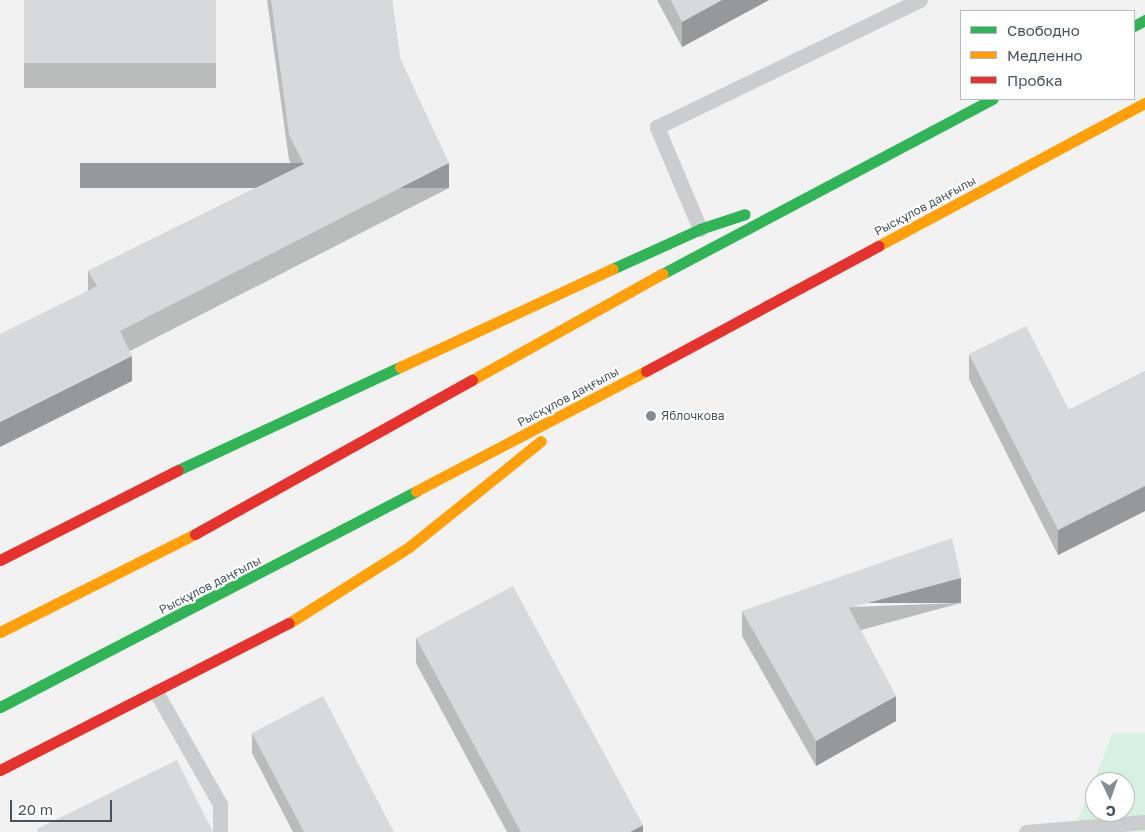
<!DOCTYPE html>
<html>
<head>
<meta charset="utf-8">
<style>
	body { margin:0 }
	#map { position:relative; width:1145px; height:832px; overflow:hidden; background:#f2f2f2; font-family:"Golos Text",sans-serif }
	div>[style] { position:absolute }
	.green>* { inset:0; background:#d6f1df }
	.lane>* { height:15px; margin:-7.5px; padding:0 7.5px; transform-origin:7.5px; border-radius:7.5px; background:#cbcdcf }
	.fast>* { height:11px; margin:-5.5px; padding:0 5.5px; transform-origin:5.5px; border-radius:5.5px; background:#30b455 }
	.slow>* { height:11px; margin:-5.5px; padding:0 5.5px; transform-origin:5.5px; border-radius:5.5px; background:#ff9f0a }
	.jam>* { height:11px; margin:-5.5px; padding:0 5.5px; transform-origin:5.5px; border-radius:5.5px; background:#e5322d }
	.wall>* { inset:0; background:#babbbb; transform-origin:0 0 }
	.shaded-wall>* { inset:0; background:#979899; transform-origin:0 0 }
	.building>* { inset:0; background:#d8d9da; transform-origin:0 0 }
	.dots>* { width:14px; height:14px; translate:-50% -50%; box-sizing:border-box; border:2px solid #fff; border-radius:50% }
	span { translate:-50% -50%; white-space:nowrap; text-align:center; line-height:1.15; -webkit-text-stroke:4px #fff; paint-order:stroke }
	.street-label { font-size:12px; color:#48555e }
	.poi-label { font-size:12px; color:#48555e }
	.left { translate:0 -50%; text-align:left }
	.legend { position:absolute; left:960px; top:10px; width:175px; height:90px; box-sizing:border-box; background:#fff; border:1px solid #b6bbbf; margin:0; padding:6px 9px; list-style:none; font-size:15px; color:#48555e }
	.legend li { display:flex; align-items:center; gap:10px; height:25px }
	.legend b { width:25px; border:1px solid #b6bbbf }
	.north { position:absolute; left:1085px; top:772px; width:50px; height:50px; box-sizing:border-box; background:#fff; border:1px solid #b6bbbf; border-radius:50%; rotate:177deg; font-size:14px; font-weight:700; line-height:20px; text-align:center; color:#48555e }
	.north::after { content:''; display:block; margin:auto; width:18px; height:22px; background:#848c92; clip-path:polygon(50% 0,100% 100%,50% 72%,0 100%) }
	.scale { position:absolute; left:10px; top:800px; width:102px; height:22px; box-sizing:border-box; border:2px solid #48555e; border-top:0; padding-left:6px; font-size:15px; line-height:18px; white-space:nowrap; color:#48555e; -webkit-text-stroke:4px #fff; paint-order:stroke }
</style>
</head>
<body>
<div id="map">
	<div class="green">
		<i style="clip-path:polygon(evenodd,1113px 733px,1145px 733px,1145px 832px,1073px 832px,1113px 733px,1095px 782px,1125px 782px,1125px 812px,1095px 812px,1095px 782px)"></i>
	</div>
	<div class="lane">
		<i style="left:700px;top:229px;width:111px;rotate:-112.9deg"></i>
		<i style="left:657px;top:127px;width:292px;rotate:-25.8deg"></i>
		<i style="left:156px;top:692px;width:129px;rotate:60.3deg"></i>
		<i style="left:220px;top:804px;width:28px;rotate:90deg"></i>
		<i style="left:1026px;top:832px;width:119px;rotate:-4.8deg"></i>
	</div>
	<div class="fast">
		<i style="left:1134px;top:26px;width:13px;rotate:-29deg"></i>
		<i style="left:612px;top:269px;width:97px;rotate:-24.4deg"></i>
		<i style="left:700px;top:229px;width:47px;rotate:-18.4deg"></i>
		<i style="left:662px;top:274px;width:374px;rotate:-27.9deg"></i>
		<i style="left:178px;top:470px;width:245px;rotate:-24.9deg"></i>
		<i style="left:0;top:707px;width:469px;rotate:-27.4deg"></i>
	</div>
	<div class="slow">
		<i style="left:878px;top:246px;width:303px;rotate:-28.2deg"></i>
		<i style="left:400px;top:367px;width:234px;rotate:-24.8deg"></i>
		<i style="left:472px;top:380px;width:218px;rotate:-29.2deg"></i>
		<i style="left:416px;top:491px;width:259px;rotate:-27.6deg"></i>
		<i style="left:289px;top:623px;width:142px;rotate:-32.3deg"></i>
		<i style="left:409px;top:547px;width:169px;rotate:-38.8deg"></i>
		<i style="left:0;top:632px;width:218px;rotate:-26.7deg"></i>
	</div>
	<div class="jam">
		<i style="left:646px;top:371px;width:264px;rotate:-28.3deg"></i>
		<i style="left:195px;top:534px;width:317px;rotate:-29.1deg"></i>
		<i style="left:0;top:560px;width:199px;rotate:-26.8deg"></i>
		<i style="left:0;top:770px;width:324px;rotate:-27deg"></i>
	</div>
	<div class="wall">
		<i style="left:24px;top:0;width:192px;height:88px"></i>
		<i style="clip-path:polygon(267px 0,392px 0,400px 58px,449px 188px,130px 351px,132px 381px,88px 291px,88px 271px,294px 169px,289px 160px)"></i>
		<i style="clip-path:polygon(657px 0,769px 0,682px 47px)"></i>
		<i style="clip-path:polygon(969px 354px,1069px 410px,1145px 371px,1145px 511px,1058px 555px,969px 379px)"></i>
		<i style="clip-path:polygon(961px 603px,861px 630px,896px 721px,816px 766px,742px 636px,742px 611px)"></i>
		<i style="clip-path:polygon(416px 638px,643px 832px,507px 832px,416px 663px)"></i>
		<i style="clip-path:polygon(252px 733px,394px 832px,293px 832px,252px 753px)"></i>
	</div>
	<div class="shaded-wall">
		<i style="clip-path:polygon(722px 0,769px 0,682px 47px,682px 22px)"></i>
		<i style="left:449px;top:163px;width:25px;height:369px;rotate:90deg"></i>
		<i style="clip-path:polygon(132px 356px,132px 381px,0 447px,0 422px)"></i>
		<i style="clip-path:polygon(1145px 486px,1145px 511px,1058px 555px,1058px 530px)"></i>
		<i style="left:961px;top:578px;width:25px;height:116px;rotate:90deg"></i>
		<i style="clip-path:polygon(896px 696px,896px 721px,816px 766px,816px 741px)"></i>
		<i style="clip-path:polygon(643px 825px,643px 832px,630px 832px)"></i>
	</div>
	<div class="building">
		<i style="left:24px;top:0;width:192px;height:63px"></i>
		<i style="clip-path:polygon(271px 0,392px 0,400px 58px,449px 163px,120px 331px,132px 356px,0 422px,0 334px,97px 286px,88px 271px,304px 164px,289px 135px)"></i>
		<i style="clip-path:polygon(671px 0,722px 0,682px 22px)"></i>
		<i style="clip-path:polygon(1026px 326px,1069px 410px,1145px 371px,1145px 486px,1058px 530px,969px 354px)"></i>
		<i style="clip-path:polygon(952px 538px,961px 578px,849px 608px,896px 696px,816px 741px,742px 611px)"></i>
		<i style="clip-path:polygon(513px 586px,643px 825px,630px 832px,521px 832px,416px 638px)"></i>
		<i style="clip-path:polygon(323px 696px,394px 832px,304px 832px,252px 733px)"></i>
		<i style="clip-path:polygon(177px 760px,213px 832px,38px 832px,37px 829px)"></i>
	</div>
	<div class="dots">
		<i style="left:651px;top:416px;background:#848c92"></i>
	</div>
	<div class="street-label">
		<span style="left:925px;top:206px;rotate:-28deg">Рысқұлов даңғылы</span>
		<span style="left:568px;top:397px;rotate:-28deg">Рысқұлов даңғылы</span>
		<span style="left:210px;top:585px;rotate:-27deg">Рысқұлов даңғылы</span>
	</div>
	<div class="poi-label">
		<span class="left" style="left:661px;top:416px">Яблочкова</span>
	</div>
	<ul class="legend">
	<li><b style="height:6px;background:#30b455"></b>Свободно</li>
	<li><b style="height:6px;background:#ff9f0a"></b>Медленно</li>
	<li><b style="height:6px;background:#e5322d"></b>Пробка</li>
	</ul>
	<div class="north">С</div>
	<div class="scale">20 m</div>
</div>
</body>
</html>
